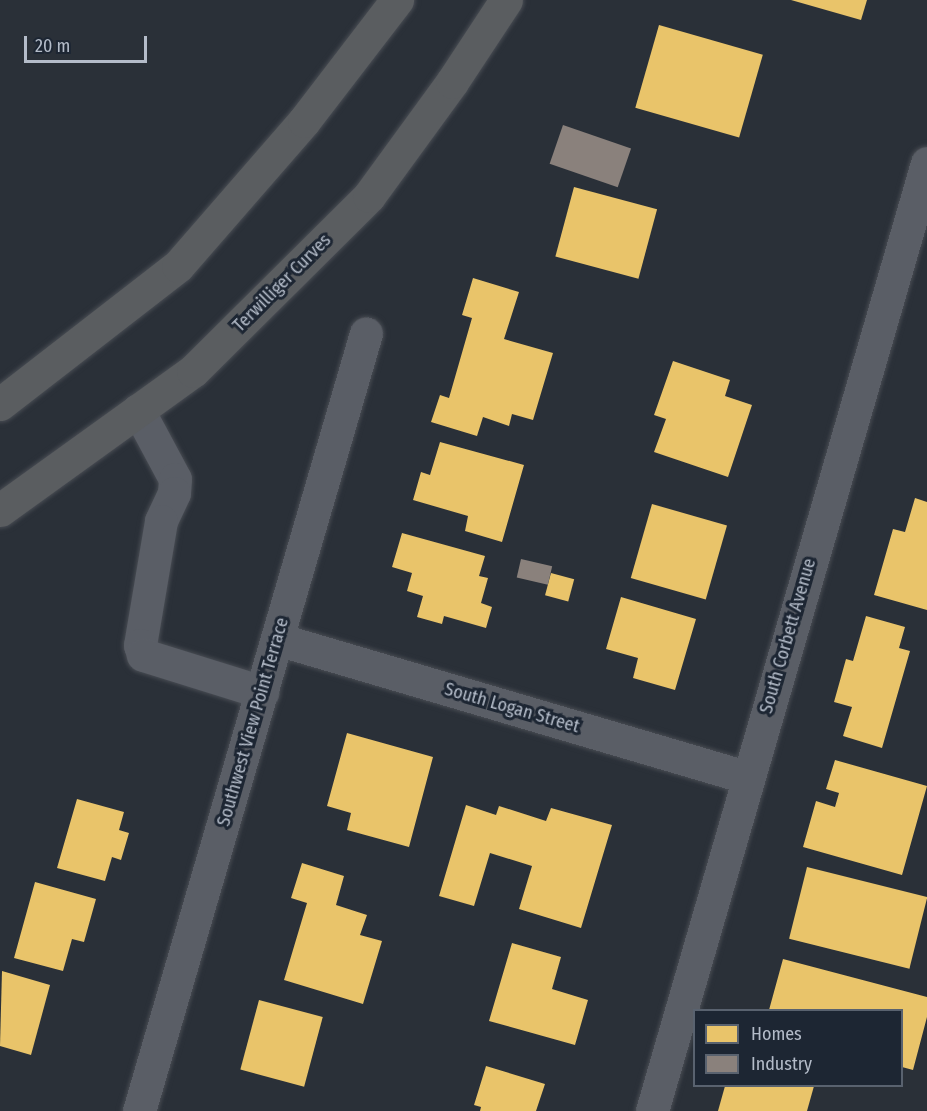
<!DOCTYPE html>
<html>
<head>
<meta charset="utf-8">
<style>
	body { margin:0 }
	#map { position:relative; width:927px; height:1111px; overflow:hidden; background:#2a3038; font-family:"Fira Sans Condensed",sans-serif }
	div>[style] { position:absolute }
	.homes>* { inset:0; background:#e9c46a; transform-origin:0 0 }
	.industry>* { inset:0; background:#8a817c; transform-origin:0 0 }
	.roads { filter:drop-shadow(0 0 2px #484c53) drop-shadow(0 0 2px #484c53) }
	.minor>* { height:33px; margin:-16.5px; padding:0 16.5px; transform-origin:16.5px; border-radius:16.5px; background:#5a5e66 }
	.highway>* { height:33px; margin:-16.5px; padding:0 16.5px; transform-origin:16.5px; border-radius:16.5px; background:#5a5d60 }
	span { translate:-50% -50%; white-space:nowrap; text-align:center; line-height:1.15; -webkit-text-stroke:6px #1d2633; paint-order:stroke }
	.street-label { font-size:18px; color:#b4bcc9 }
	.legend { position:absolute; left:693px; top:1009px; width:210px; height:78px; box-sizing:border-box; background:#1d2633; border:2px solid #59626f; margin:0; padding:8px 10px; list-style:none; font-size:18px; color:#b4bcc9 }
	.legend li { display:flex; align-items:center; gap:12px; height:30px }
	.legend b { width:30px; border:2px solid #59626f }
	.scale { position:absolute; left:24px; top:36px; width:123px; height:27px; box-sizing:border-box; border:3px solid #b4bcc9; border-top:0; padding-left:8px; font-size:18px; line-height:21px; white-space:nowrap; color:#b4bcc9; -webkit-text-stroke:4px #1d2633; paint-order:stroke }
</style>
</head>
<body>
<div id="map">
	<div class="homes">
		<i style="clip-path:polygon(791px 0,867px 0,861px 20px)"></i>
		<i style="left:659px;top:25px;width:108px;height:86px;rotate:16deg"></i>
		<i style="left:574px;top:187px;width:86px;height:72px;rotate:15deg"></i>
		<i style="clip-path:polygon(473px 278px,519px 292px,504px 339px,553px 353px,533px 420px,512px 414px,509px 426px,483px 417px,477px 436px,431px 422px,440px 395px,449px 398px,472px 318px,462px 315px)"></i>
		<i style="clip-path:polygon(673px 361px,730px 380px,725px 396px,752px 405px,728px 477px,654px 452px,666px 419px,654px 415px)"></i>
		<i style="clip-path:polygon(440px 442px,524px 465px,502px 542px,465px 531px,468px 516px,413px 500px,421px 472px,430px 475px)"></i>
		<i style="clip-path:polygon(915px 498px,927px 502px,927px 610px,874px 595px,893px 529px,905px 532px)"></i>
		<i style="left:652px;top:504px;width:78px;height:77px;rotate:16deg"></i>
		<i style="clip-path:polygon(402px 533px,485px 556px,479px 576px,488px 578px,481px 603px,492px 607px,486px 628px,444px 616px,442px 624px,417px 617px,423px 596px,407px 591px,412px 573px,392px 567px)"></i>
		<i style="left:551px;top:573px;width:24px;height:23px;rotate:15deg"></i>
		<i style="clip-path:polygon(621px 597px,696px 619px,675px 690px,633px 678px,638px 658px,606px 649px)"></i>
		<i style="clip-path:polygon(866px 616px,905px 627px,899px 648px,910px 651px,882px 748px,843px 736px,852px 707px,834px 702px,846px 659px,853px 661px)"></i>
		<i style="clip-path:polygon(347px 733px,433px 757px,409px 847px,347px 830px,351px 813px,327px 806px)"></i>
		<i style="clip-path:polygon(835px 760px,927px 786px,902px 875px,803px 847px,816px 801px,835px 807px,839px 793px,826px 789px)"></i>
		<i style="clip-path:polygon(77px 799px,124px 812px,119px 830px,129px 833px,121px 860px,112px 857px,105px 881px,57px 868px)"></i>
		<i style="clip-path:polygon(466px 805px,496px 815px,499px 806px,546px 821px,551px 808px,612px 825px,581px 928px,519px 909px,532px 866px,490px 853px,474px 906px,439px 896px)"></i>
		<i style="clip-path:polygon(302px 863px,344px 876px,336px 905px,367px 915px,360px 935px,382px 941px,363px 1004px,284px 980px,307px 903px,291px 898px)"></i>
		<i style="left:807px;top:867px;width:124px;height:74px;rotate:14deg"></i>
		<i style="clip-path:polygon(35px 882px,96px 899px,84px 942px,72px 939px,63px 971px,14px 958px)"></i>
		<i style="clip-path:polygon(512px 943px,561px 957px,552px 989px,588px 1000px,575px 1045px,489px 1021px)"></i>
		<i style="clip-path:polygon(783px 959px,927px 997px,927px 1017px,913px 1070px,902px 1067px,902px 1010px,769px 1010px)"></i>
		<i style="clip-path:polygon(2px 971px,50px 985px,31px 1055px,0 1046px)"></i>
		<i style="left:259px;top:1000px;width:66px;height:72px;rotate:15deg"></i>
		<i style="clip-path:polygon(486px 1066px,545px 1084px,536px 1111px,480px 1111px,481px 1107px,474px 1105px)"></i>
		<i style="clip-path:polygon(725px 1086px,814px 1086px,807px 1111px,718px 1111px)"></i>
	</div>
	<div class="industry">
		<i style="left:563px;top:125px;width:72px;height:41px;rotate:19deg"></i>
		<i style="left:521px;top:559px;width:32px;height:19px;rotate:13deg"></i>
	</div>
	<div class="roads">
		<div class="minor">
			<i style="left:138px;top:410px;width:78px;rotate:61.8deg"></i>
			<i style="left:175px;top:479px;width:14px;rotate:94deg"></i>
			<i style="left:174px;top:493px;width:31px;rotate:115deg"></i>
			<i style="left:161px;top:521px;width:126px;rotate:99.6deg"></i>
			<i style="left:140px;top:645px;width:10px;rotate:73deg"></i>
			<i style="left:143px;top:655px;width:125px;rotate:17.3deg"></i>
			<i style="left:277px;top:639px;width:490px;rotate:16.4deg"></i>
			<i style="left:139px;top:1111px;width:810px;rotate:-73.73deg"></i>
			<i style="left:652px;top:1111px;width:987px;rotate:-73.82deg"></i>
		</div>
		<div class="highway">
			<i style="left:0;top:404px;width:225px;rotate:-37.8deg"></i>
			<i style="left:178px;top:266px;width:192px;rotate:-49deg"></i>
			<i style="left:304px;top:121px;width:153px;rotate:-52.5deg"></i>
			<i style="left:0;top:510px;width:238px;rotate:-35.8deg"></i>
			<i style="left:193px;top:371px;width:248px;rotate:-44.8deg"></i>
			<i style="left:369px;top:196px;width:141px;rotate:-53.9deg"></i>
			<i style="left:452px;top:82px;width:98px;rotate:-56.6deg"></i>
		</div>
	</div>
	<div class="street-label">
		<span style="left:282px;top:283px;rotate:-45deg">Terwilliger Curves</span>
		<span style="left:788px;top:636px;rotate:-74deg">South Corbett Avenue</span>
		<span style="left:512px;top:708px;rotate:16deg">South Logan Street</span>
		<span style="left:253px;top:722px;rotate:-74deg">Southwest View Point Terrace</span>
	</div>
	<ul class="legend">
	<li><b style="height:16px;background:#e9c46a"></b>Homes</li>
	<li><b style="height:16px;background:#8a817c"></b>Industry</li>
	</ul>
	<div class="scale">20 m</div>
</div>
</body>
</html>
